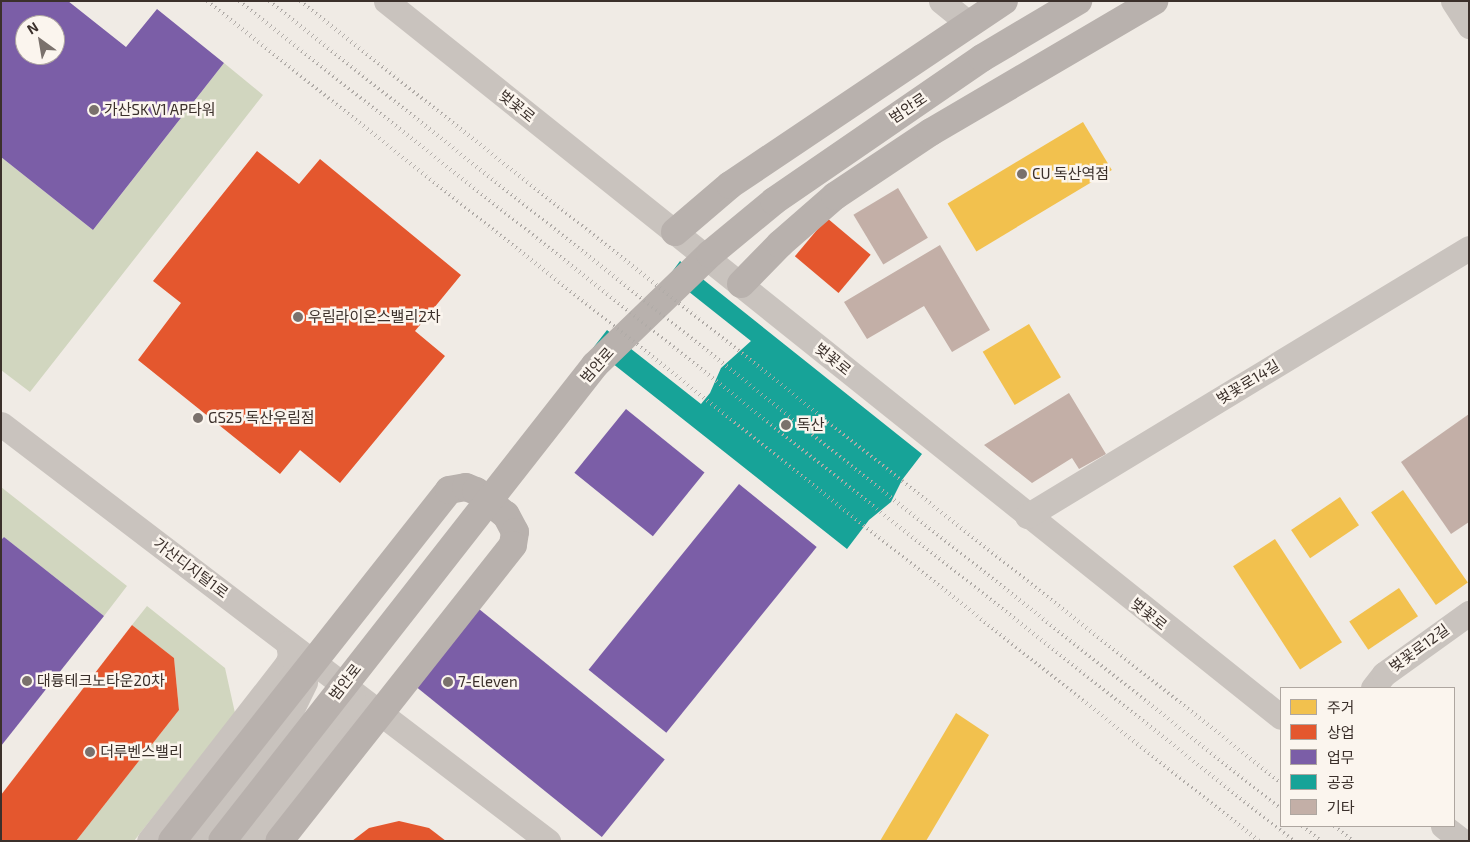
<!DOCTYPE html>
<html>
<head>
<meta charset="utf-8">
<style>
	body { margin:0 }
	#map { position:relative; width:1470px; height:842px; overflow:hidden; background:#f0ebe5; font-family:"Exo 2","Noto Sans KR",sans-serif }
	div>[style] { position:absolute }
	.green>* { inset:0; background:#d1d6bf }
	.homes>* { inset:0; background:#f2c14e; transform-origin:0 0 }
	.shops>* { inset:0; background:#e4572e; transform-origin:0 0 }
	.offices>* { inset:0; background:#7b5ea7; transform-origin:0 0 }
	.public>* { inset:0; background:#17a398 }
	.building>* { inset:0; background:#c3afa7; transform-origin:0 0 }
	.minor>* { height:25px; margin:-12.5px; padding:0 12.5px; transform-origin:12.5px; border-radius:12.5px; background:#c9c3be }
	.major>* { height:28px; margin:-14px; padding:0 14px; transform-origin:14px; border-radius:14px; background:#b8b1ad }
	.rail>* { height:4px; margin-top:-2px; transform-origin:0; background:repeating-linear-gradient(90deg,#b1aca8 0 1px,transparent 0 5px) }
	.dots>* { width:14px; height:14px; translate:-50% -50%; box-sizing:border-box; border:2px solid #fbf5ee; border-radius:50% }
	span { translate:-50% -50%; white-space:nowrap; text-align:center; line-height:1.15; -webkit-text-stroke:5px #fbf5ee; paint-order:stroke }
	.street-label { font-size:15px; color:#3b302b }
	.poi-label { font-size:15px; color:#3b302b }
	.left { translate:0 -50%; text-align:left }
	.frame { position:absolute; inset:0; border:2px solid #3b302b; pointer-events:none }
	.legend { position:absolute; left:1280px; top:687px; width:175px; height:140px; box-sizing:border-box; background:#fbf5ee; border:1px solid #aea6a0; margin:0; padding:6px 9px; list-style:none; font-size:15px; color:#3b302b }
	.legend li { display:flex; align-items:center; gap:10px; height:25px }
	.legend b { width:25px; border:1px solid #aea6a0 }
	.north { position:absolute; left:15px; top:15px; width:50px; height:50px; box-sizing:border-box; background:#fbf5ee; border:1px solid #aea6a0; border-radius:50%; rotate:328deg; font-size:14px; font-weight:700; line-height:20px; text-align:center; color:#3b302b }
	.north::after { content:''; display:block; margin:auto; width:18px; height:22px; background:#7a716c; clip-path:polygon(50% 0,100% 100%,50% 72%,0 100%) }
</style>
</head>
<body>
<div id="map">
	<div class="green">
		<i style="clip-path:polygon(224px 63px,263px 95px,30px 392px,1px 370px,1px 157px,93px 230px)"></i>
		<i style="clip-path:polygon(1px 487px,127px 586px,104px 616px,4px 537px,1px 540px)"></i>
		<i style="clip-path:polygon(147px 606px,225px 668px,235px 713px,134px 841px,76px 841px,179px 710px,174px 658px,132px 625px)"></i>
	</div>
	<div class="homes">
		<i style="left:1083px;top:122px;width:56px;height:158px;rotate:59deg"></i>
		<i style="left:1029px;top:324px;width:62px;height:54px;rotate:59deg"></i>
		<i style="left:1403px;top:490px;width:113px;height:39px;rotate:55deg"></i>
		<i style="left:1340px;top:497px;width:34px;height:59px;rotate:56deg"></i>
		<i style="left:1275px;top:539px;width:123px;height:50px;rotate:57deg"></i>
		<i style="left:1399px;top:588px;width:34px;height:60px;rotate:56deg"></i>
		<i style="clip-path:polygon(956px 713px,989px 735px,926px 841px,880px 841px)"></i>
	</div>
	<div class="shops">
		<i style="clip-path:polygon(257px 151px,299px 184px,320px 159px,461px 275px,415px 331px,445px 356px,340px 483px,300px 450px,280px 474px,138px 360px,181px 303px,153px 281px)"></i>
		<i style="left:827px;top:218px;width:57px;height:50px;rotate:40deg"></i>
		<i style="clip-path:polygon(132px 625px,174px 658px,179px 710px,76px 841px,1px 841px,1px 795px)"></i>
		<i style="clip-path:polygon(399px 821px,429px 828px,446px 841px,352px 841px,369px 828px)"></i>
	</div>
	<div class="offices">
		<i style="clip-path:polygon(evenodd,1px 1px,68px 1px,126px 47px,157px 9px,224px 63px,93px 230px,1px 157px,1px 1px,25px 25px,55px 25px,55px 55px,25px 55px,25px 25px)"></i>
		<i style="left:626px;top:409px;width:101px;height:82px;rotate:39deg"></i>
		<i style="left:739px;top:484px;width:100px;height:239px;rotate:39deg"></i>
		<i style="clip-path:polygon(4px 537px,104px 616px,1px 746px,1px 540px)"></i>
		<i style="left:479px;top:609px;width:239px;height:100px;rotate:39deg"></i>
	</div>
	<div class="public">
		<i style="clip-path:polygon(680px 261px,922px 454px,902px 480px,891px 502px,869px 520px,847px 549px,593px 348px,607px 330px,701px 404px,710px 393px,721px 368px,751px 341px,669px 276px)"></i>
	</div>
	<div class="building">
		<i style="left:898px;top:188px;width:58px;height:52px;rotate:59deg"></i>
		<i style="clip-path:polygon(940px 245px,990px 330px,952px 352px,924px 306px,867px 339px,844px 302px)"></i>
		<i style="clip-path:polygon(1069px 393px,1106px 454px,1079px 469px,1072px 458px,1032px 483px,984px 445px)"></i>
		<i style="clip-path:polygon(1469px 414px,1469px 522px,1451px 534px,1401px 462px)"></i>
	</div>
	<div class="minor">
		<i style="left:386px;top:1px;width:1146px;rotate:38.66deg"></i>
		<i style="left:941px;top:1px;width:35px;rotate:39deg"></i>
		<i style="left:1453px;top:1px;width:30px;rotate:57deg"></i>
		<i style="left:1px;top:424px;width:688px;rotate:37.32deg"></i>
		<i style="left:1027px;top:516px;width:517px;rotate:-31.23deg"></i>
		<i style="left:1373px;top:688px;width:18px;rotate:-52deg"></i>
		<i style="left:1384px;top:674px;width:105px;rotate:-35.7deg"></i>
		<i style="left:1443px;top:826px;width:24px;rotate:38deg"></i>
		<i style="left:149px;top:841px;width:224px;rotate:-52.1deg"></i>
		<i style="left:287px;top:664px;width:9px;rotate:-69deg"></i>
		<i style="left:290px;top:656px;width:13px;rotate:-99deg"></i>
		<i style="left:190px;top:841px;width:158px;rotate:-51.7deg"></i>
		<i style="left:288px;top:717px;width:39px;rotate:-64deg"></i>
		<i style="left:251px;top:841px;width:155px;rotate:-52.1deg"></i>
		<i style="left:346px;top:719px;width:14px;rotate:-60deg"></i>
		<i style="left:353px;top:707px;width:16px;rotate:-94deg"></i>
	</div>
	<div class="major">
		<i style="left:675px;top:232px;width:72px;rotate:-40.5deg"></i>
		<i style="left:730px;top:185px;width:330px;rotate:-33.9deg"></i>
		<i style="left:741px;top:284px;width:56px;rotate:-45.7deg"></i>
		<i style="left:780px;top:244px;width:73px;rotate:-41.1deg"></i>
		<i style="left:835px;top:196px;width:115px;rotate:-33.7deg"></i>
		<i style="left:931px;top:132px;width:259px;rotate:-30.4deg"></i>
		<i style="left:172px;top:841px;width:447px;rotate:-51.7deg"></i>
		<i style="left:449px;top:490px;width:17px;rotate:-10deg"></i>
		<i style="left:466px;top:487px;width:11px;rotate:22deg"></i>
		<i style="left:476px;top:491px;width:38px;rotate:39deg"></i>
		<i style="left:506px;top:515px;width:19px;rotate:62deg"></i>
		<i style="left:515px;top:532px;width:13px;rotate:99deg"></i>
		<i style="left:513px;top:545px;width:377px;rotate:128.3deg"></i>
		<i style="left:222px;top:841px;width:605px;rotate:-51.92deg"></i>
		<i style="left:595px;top:365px;width:160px;rotate:-44deg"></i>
		<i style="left:710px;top:254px;width:83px;rotate:-39.6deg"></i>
		<i style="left:774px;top:201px;width:252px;rotate:-34.5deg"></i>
		<i style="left:982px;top:58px;width:112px;rotate:-30.7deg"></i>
	</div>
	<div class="rail">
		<i style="left:207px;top:1px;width:1346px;rotate:38.61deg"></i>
		<i style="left:239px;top:1px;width:1349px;rotate:38.53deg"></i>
		<i style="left:269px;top:1px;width:1295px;rotate:38.6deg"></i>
		<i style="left:300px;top:1px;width:1255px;rotate:38.56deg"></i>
		<i style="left:1302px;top:826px;width:24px;rotate:38deg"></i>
		<i style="left:1334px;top:826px;width:24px;rotate:38deg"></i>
	</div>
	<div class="dots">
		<i style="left:94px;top:110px;background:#7a716c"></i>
		<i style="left:1022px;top:174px;background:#7a716c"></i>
		<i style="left:298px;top:317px;background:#7a716c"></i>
		<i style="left:198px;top:418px;background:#7a716c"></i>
		<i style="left:786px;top:425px;background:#7a716c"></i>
		<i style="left:27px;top:681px;background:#7a716c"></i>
		<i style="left:448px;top:682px;background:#7a716c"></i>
		<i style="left:90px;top:752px;background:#7a716c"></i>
	</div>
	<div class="street-label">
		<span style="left:517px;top:106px;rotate:39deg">벚꽃로</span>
		<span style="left:908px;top:108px;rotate:-34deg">범안로</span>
		<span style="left:833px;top:359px;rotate:39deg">벚꽃로</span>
		<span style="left:597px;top:365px;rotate:-48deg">범안로</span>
		<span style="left:1248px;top:382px;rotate:-31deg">벚꽃로14길</span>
		<span style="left:191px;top:568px;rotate:37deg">가산디지털1로</span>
		<span style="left:1149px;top:614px;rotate:39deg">벚꽃로</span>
		<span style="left:1419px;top:648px;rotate:-36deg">벚꽃로12길</span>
		<span style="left:345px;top:682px;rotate:-52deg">범안로</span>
	</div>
	<div class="poi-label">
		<span class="left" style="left:104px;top:110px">가산SK V1 AP타워</span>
		<span class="left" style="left:1032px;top:174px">CU 독산역점</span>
		<span class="left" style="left:308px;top:317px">우림라이온스밸리2차</span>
		<span class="left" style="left:208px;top:418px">GS25 독산우림점</span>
		<span class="left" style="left:797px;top:425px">독산</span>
		<span class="left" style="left:37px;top:681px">대륭테크노타운20차</span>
		<span class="left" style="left:458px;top:682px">7-Eleven</span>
		<span class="left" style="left:100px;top:752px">더루벤스밸리</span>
	</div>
	<div class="frame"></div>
	<ul class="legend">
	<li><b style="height:14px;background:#f2c14e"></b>주거</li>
	<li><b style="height:14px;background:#e4572e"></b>상업</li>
	<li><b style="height:14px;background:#7b5ea7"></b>업무</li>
	<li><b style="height:14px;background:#17a398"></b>공공</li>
	<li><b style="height:14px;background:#c3afa7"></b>기타</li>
	</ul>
	<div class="north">N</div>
</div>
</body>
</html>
